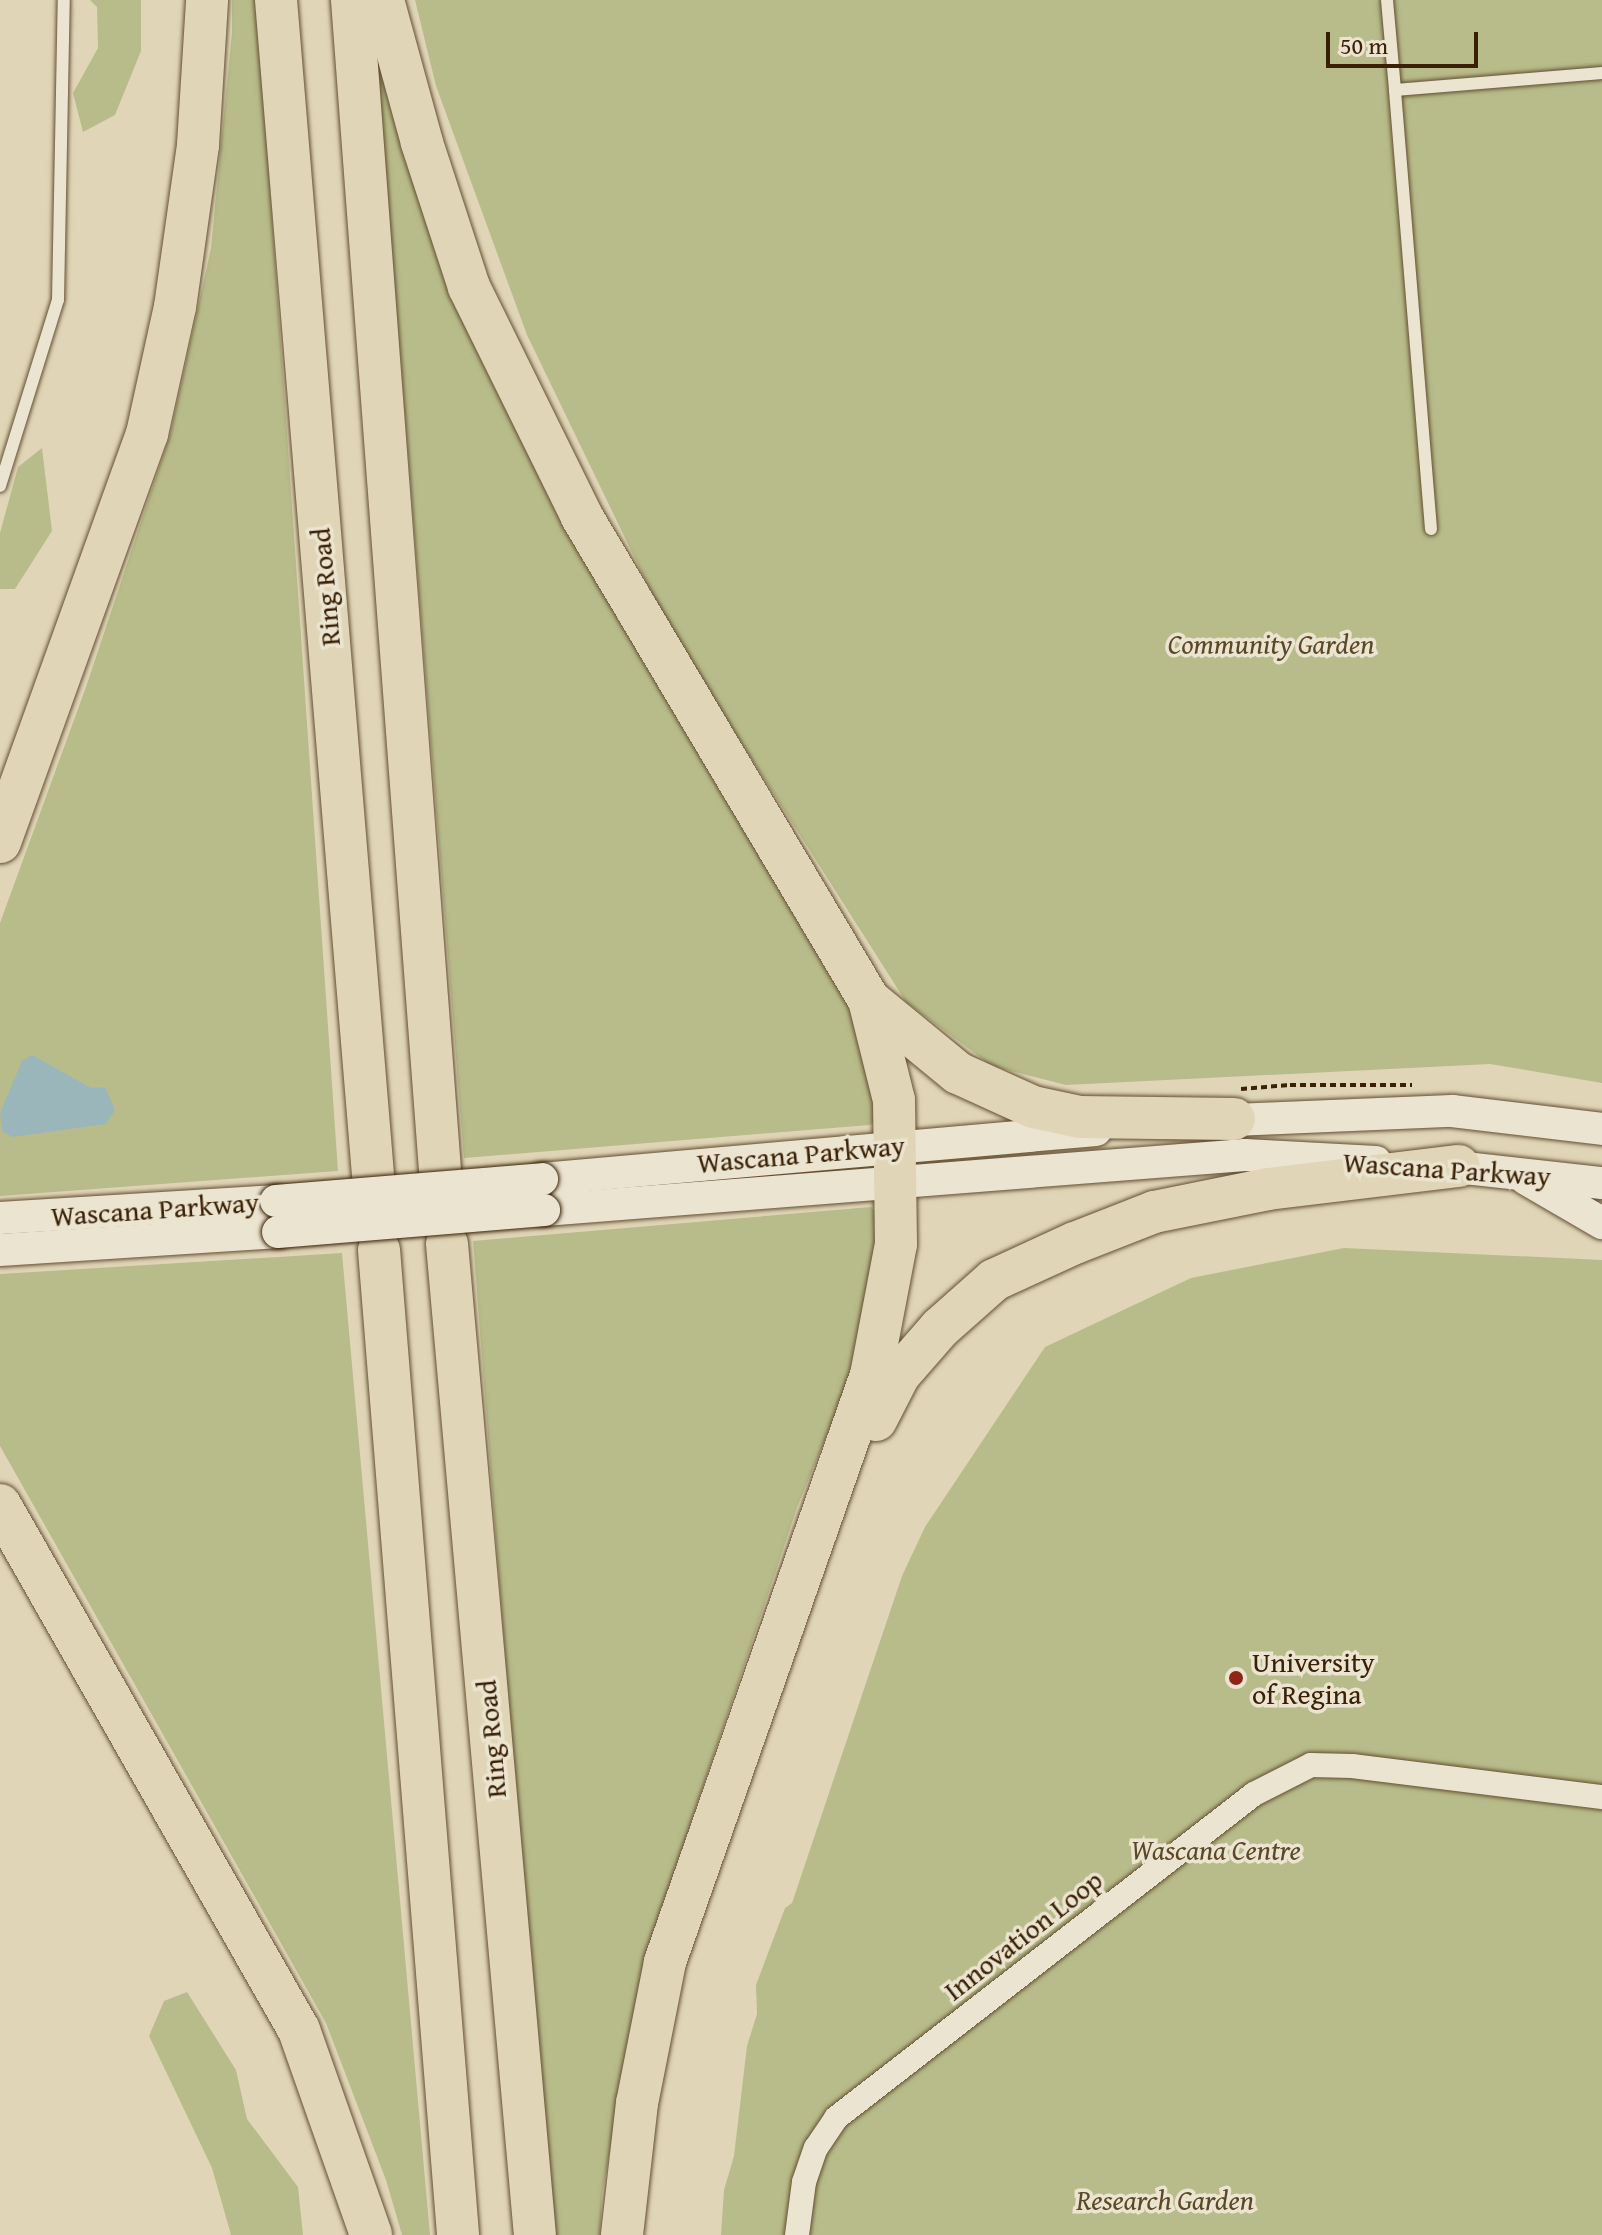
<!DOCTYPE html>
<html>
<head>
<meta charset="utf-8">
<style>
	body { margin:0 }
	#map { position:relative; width:1602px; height:2235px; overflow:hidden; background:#e0d6b7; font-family:"Gentium Book Plus",serif }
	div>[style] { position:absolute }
	.green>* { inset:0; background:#b8bc8a }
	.water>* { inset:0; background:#9ab6bb }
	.path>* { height:4px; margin-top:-2px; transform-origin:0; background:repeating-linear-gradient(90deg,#3a2105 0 6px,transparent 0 10px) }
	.roads { filter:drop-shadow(0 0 2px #644e32) drop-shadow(0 0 2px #644e32) }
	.lane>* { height:12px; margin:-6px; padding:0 6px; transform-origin:6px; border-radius:6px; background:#ebe4d0 }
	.street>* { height:24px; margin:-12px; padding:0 12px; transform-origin:12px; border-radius:12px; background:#ebe4d0 }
	.secondary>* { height:32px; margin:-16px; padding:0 16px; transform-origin:16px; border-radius:16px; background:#ebe4d0 }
	.highway>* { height:42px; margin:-21px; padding:0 21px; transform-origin:21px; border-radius:21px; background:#e0d6b7 }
	.bridges { filter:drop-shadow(0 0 2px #3a2105) drop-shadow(0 0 2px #3a2105) }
	.secondary-bridge>* { height:32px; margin:-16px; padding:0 16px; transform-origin:16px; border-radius:16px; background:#ebe4d0 }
	.dots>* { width:22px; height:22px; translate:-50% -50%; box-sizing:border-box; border:4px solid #ebe4d0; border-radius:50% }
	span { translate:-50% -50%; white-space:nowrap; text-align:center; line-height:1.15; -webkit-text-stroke:7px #ebe4d0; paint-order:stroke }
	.street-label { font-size:28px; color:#3a2105 }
	.park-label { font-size:28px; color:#5a4826; font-style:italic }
	.poi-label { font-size:28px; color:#3a2105 }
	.left { translate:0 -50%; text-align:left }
	.scale { position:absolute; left:1326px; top:32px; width:152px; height:36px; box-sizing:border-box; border:4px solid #3a2105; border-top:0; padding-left:10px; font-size:24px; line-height:28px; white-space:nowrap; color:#3a2105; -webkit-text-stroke:6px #ebe4d0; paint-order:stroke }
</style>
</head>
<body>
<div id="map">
	<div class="green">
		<i style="clip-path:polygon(90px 0,141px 0,141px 51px,115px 115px,83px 132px,73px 93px,98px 48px,97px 7px)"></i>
		<i style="clip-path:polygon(232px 0,257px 0,338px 1171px,0 1196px,0 923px,86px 687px,170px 435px,211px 248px,232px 32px)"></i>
		<i style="clip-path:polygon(415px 0,1602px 0,1602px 1083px,1490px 1064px,1066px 1085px,992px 1066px,906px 1002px,669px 629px,527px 335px,436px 86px)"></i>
		<i style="clip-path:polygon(376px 50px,467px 307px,855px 999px,883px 1114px,870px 1125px,464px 1158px)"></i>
		<i style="clip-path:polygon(42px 448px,52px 531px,15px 589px,0 589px,0 533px,18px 467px)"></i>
		<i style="clip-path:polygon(871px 1207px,882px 1218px,869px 1333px,798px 1505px,644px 1962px,602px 2194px,600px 2235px,550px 2235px,473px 1241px)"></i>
		<i style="clip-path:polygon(1344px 1248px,1602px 1260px,1602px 2235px,721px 2235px,724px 2190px,734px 2156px,747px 2046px,757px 2014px,756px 1985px,785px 1908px,792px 1903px,902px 1576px,925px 1527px,1045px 1347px,1191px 1278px)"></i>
		<i style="clip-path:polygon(342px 1253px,430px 2235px,402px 2235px,386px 2180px,326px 2023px,0 1446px,0 1274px)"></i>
		<i style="clip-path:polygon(187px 1992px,236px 2070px,247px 2119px,298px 2187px,303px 2235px,231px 2235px,212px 2168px,149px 2036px,164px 2001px)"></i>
	</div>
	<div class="water">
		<i style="clip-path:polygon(32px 1055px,91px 1088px,105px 1087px,115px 1110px,106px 1124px,12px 1137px,2px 1131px,0 1113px,22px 1061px)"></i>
	</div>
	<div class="path">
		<i style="left:1241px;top:1089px;width:49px;rotate:-4.7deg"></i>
		<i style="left:1290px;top:1085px;width:122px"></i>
	</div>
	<div class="roads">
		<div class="lane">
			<i style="left:1387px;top:0;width:90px;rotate:84.9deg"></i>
			<i style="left:0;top:486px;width:195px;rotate:-72.7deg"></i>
			<i style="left:58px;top:300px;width:300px;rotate:-88.9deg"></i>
			<i style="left:1431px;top:529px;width:440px;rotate:-94.7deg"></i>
			<i style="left:1395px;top:90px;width:208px;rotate:-4.7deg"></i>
		</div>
		<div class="street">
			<i style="left:797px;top:2235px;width:53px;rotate:-82.5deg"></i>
			<i style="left:804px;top:2182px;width:36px;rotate:-71deg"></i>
			<i style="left:816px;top:2148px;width:36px;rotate:-56deg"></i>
			<i style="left:836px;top:2118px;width:529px;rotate:-37.78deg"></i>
			<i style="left:1254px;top:1794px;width:64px;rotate:-27deg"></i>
			<i style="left:1311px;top:1765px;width:41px;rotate:1.4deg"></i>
			<i style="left:1352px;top:1766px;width:252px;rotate:7.1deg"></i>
		</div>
		<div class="secondary">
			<i style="left:1210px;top:1121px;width:242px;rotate:-2.4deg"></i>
			<i style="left:1452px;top:1111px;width:151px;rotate:6.8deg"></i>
			<i style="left:1438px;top:1165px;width:165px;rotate:6.3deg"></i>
			<i style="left:542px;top:1179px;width:556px;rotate:-5.05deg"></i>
			<i style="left:1526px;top:1179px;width:88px;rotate:30.1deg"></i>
			<i style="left:544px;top:1210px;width:703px;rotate:-4.49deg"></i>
			<i style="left:1245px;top:1155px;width:131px;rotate:3.1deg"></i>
			<i style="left:0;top:1218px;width:277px;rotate:-3.5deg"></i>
			<i style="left:0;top:1250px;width:279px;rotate:-3.7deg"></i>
		</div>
		<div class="highway">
			<i style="left:276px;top:0;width:1179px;rotate:85.28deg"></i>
			<i style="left:352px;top:0;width:1172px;rotate:85.7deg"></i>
			<i style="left:383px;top:0;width:148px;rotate:74.7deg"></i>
			<i style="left:422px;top:143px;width:151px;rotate:71.9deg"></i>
			<i style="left:469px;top:287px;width:256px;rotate:63.8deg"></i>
			<i style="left:582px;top:517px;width:562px;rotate:59.28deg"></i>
			<i style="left:869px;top:1000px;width:103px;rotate:76deg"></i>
			<i style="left:894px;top:1100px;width:144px;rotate:89.2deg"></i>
			<i style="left:896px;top:1244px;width:133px;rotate:100.8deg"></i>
			<i style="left:871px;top:1375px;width:622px;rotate:109.34deg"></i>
			<i style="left:665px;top:1962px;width:144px;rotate:101.2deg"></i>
			<i style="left:637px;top:2103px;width:133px;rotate:96.5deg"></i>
			<i style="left:0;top:842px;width:434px;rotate:-70.2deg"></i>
			<i style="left:147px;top:434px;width:130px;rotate:-77.6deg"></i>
			<i style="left:175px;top:307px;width:164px;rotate:-81.9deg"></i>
			<i style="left:198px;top:145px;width:145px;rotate:-86.4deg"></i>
			<i style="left:869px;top:1000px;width:115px;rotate:39.4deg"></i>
			<i style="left:958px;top:1073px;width:82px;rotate:24.4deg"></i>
			<i style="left:1033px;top:1107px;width:48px;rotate:12deg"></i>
			<i style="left:1080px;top:1117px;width:154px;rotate:0.7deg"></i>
			<i style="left:447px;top:1244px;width:995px;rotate:84.93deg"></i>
			<i style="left:379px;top:1250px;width:988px;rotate:85.41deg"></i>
			<i style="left:876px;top:1420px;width:51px;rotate:-62.9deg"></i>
			<i style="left:899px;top:1375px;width:62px;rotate:-48.9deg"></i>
			<i style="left:940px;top:1328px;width:72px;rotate:-41.6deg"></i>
			<i style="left:994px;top:1280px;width:89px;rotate:-24.6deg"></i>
			<i style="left:1075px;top:1243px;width:85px;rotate:-21.4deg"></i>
			<i style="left:1154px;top:1212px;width:116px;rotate:-11.4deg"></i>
			<i style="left:1268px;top:1189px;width:192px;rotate:-6.9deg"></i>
			<i style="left:0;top:1505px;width:604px;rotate:60.34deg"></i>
			<i style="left:299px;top:2030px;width:217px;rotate:70.6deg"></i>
		</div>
	</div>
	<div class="bridges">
		<div class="secondary-bridge">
			<i style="left:276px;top:1201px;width:267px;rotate:-4.7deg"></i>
			<i style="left:278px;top:1232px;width:267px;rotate:-4.7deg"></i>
		</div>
	</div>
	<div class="dots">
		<i style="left:1236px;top:1678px;background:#8f2418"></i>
	</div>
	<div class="street-label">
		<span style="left:325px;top:587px;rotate:-95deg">Ring Road</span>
		<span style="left:801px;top:1154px;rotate:-5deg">Wascana Parkway</span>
		<span style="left:1447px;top:1169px;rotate:4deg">Wascana Parkway</span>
		<span style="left:155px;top:1209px;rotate:-4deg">Wascana Parkway</span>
		<span style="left:491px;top:1739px;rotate:-95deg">Ring Road</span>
		<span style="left:1023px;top:1935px;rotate:-38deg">Innovation Loop</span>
	</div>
	<div class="park-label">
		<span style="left:1271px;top:644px">Community Garden</span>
		<span style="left:1216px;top:1850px">Wascana Centre</span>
		<span style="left:1165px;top:2200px">Research Garden</span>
	</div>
	<div class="poi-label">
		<span class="left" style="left:1252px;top:1678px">University<br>of Regina</span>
	</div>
	<div class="scale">50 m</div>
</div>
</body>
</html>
